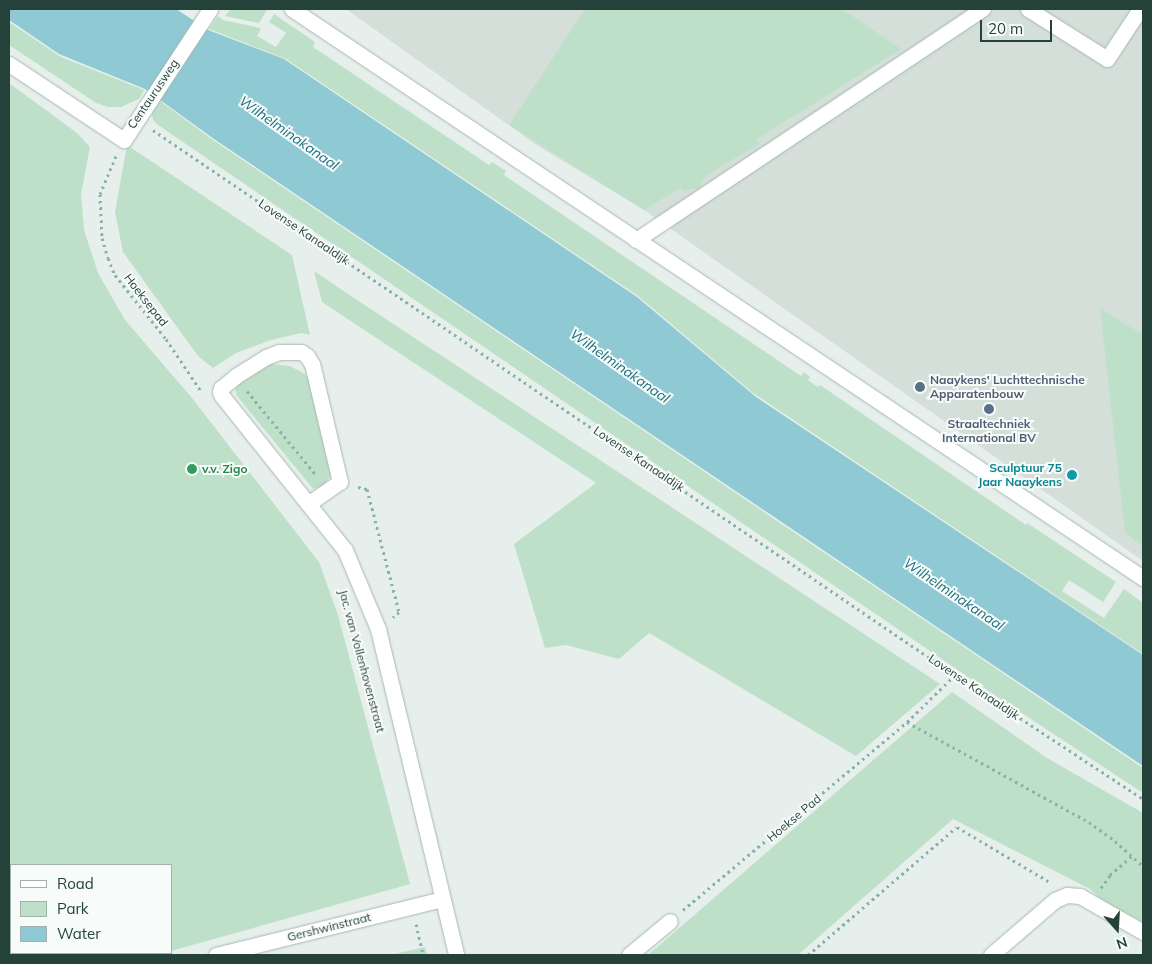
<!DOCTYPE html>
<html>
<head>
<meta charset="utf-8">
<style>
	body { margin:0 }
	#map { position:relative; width:1152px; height:964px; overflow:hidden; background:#e6efeb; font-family:Mulish,sans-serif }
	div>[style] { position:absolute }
	.built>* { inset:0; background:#d4dfda }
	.green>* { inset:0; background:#bfe0c8 }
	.water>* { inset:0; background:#8ec9d4 }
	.path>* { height:3px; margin-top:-1.5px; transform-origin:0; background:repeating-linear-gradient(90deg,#86b3a5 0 2.5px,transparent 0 6.5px) }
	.roads { filter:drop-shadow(0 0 1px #a8b8b2) drop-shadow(0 0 1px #a8b8b2) }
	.minor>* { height:15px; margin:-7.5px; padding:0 7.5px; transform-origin:7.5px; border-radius:7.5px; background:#fff }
	.dots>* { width:14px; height:14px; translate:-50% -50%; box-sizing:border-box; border:2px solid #f7fbf9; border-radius:50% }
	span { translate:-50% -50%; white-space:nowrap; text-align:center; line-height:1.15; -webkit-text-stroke:4px #f7fbf9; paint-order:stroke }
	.street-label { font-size:12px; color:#24423a }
	.service-label { font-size:12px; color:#4e5e75; font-weight:700 }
	.left { translate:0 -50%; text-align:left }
	.culture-label { font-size:12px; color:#0d838f; font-weight:700 }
	.right { translate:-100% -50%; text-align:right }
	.leisure-label { font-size:12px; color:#27864d; font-weight:700 }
	.water-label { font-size:14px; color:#1c6f80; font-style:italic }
	.frame { position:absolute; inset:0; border:10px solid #24423a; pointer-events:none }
	.legend { position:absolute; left:10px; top:864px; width:162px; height:90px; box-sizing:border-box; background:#f7fbf9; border:1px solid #a3b1ad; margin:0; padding:6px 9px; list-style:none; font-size:15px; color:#24423a }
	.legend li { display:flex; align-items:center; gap:10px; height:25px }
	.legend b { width:25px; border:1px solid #a3b1ad }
	.north { position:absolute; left:1092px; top:904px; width:50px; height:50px; -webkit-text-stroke:4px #f7fbf9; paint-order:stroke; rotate:161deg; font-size:14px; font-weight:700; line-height:20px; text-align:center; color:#24423a }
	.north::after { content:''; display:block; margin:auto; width:18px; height:22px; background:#24423a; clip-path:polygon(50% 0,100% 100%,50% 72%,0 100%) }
	.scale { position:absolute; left:980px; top:20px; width:72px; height:22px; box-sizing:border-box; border:2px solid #24423a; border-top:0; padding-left:6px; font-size:15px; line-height:18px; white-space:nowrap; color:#24423a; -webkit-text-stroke:4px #f7fbf9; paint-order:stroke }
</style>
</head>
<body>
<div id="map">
	<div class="built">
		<i style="clip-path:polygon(346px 9px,1143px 9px,1143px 561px,644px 210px,538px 146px)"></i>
	</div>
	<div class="green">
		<i style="clip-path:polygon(231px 9px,266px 9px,267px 10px,259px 23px,225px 16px)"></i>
		<i style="clip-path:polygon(585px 9px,842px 9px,901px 49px,757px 139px,759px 144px,707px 175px,698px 188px,684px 191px,680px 188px,644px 210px,509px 125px)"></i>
		<i style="clip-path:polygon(274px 14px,315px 42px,313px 47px,489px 165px,492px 162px,506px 171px,504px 175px,801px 376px,804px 372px,810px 377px,808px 380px,818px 387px,820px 385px,1026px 525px,1027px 523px,1116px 582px,1103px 602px,1069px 580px,1062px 591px,1104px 618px,1124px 589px,1143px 603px,1143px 654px,753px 393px,638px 296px,286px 59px,209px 29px,218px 16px,223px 20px,256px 27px,261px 29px,257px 36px,276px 47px,286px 33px,269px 22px)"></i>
		<i style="clip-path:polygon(9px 22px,61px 57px,144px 90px,139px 99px,121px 107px,108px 107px,96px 103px,9px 45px)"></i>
		<i style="clip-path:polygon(9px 83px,77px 133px,90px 147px,81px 194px,84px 230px,98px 273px,125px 320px,192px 398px,319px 562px,338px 615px,410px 884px,171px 951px,171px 865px,11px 865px,11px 953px,167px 953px,158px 955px,9px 955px)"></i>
		<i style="clip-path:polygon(160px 101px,213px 140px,1143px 768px,1143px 793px,993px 694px,158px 125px,153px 120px,152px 113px)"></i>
		<i style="clip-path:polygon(127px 145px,292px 255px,310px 335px,301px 333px,271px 340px,236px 353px,213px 368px,198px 356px,123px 252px,115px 212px)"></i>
		<i style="clip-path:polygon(314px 271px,354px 298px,940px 684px,856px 756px,649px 633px,619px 659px,566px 645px,545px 648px,514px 544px,596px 483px,322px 302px)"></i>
		<i style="clip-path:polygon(1100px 308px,1143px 335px,1142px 546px,1125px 533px)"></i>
		<i style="clip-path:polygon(271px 364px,290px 366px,305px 374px,310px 382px,332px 474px,323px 486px,313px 489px,237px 396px,235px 389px,238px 385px)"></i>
		<i style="clip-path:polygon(952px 692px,1047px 758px,1143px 813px,1143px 922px,1103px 901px,1090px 889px,953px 819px,798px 955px,648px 955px)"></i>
		<i style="clip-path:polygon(425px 947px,427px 955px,390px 955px)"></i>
	</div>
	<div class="water">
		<i style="clip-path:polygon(9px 9px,176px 9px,208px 30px,284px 59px,321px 84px,637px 297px,756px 397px,1143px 655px,1143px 766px,214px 139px,145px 89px,59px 54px,9px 20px)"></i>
	</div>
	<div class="path">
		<i style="left:153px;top:130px;width:970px;rotate:34.2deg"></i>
		<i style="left:955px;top:675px;width:225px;rotate:33.4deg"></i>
		<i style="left:116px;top:156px;width:41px;rotate:112.8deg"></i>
		<i style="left:100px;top:194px;width:44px;rotate:87.4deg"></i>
		<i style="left:102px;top:238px;width:21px;rotate:73deg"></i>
		<i style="left:108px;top:258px;width:18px;rotate:68deg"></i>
		<i style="left:115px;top:275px;width:82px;rotate:51.4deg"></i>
		<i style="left:166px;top:339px;width:63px;rotate:56.1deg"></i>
		<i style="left:247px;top:391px;width:109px;rotate:50.6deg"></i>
		<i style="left:358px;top:487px;width:9px;rotate:13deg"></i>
		<i style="left:367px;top:489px;width:127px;rotate:75.4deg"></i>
		<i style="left:399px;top:612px;width:8px;rotate:140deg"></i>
		<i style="left:907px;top:722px;width:208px;rotate:28.8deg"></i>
		<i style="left:1089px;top:822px;width:32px;rotate:36deg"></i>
		<i style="left:1115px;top:841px;width:38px;rotate:42deg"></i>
		<i style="left:1101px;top:888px;width:16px;rotate:-55deg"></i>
		<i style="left:1110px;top:875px;width:29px;rotate:-41deg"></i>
		<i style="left:683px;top:910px;width:292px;rotate:-40deg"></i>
		<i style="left:907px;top:722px;width:67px;rotate:-44.4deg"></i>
		<i style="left:416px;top:924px;width:32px;rotate:77deg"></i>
		<i style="left:808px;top:955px;width:196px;rotate:-40.7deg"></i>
		<i style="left:957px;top:827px;width:106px;rotate:30.7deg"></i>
	</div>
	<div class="roads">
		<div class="minor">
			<i style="left:292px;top:9px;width:1024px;rotate:33.77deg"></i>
			<i style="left:1028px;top:9px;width:93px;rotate:32.3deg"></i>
			<i style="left:1107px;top:59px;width:60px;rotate:-56.6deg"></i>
			<i style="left:9px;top:64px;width:138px;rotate:33.5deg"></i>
			<i style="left:124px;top:140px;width:157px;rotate:-56.7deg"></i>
			<i style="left:636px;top:240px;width:417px;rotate:-33.7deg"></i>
			<i style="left:308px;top:504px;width:39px;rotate:-35deg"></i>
			<i style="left:340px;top:482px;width:121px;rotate:-103.3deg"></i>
			<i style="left:312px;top:364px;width:9px;rotate:-122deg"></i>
			<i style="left:307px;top:356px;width:7px;rotate:-146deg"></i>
			<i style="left:301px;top:352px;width:22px;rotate:180deg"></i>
			<i style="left:279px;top:352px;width:14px;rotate:159deg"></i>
			<i style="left:266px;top:357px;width:36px;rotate:148deg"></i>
			<i style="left:236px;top:376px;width:19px;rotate:141deg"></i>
			<i style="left:221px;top:388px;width:4px;rotate:104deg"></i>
			<i style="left:220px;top:392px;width:4px;rotate:63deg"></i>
			<i style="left:222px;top:396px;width:197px;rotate:51.4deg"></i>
			<i style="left:345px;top:550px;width:86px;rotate:67.3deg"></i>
			<i style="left:378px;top:629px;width:335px;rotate:76.5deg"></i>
			<i style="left:216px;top:955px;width:233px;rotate:-13.9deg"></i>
			<i style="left:629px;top:955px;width:53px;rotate:-39.7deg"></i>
			<i style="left:991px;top:955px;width:84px;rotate:-40.7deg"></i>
			<i style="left:1055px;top:900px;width:13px;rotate:-23deg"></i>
			<i style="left:1067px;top:895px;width:13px;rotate:4deg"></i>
			<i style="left:1080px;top:896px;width:73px;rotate:29.7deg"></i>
		</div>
	</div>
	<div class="dots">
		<i style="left:920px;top:387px;background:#5c6f8a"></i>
		<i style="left:989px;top:409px;background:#5c6f8a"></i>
		<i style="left:192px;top:469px;background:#2e9e5b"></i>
		<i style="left:1072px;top:475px;background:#0f9aa8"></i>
	</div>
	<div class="street-label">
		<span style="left:153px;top:94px;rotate:-56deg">Centaurusweg</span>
		<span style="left:304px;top:232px;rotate:34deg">Lovense Kanaaldijk</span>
		<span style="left:146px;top:300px;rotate:52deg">Hoeksepad</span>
		<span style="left:639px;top:459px;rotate:34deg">Lovense Kanaaldijk</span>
		<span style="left:362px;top:661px;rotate:75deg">Jac. van Vollenhovenstraat</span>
		<span style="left:974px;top:687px;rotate:34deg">Lovense Kanaaldijk</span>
		<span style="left:794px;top:818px;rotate:-40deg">Hoekse Pad</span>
		<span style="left:329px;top:927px;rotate:-14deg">Gershwinstraat</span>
	</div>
	<div class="service-label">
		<span class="left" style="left:930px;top:387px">Naaykens' Luchttechnische<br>Apparatenbouw</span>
		<span style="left:989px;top:431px">Straaltechniek<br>International BV</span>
	</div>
	<div class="culture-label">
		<span class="right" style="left:1062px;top:475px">Sculptuur 75<br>Jaar Naaykens</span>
	</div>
	<div class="leisure-label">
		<span class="left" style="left:202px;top:469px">v.v. Zigo</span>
	</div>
	<div class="water-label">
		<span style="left:289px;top:133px;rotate:35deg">Wilhelminakanaal</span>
		<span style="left:620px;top:366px;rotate:35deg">Wilhelminakanaal</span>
		<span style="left:954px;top:594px;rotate:34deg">Wilhelminakanaal</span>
	</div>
	<div class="frame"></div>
	<ul class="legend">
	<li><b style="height:6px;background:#fff"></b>Road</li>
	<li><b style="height:14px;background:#bfe0c8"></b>Park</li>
	<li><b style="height:14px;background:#8ec9d4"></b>Water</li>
	</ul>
	<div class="north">N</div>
	<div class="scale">20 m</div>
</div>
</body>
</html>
